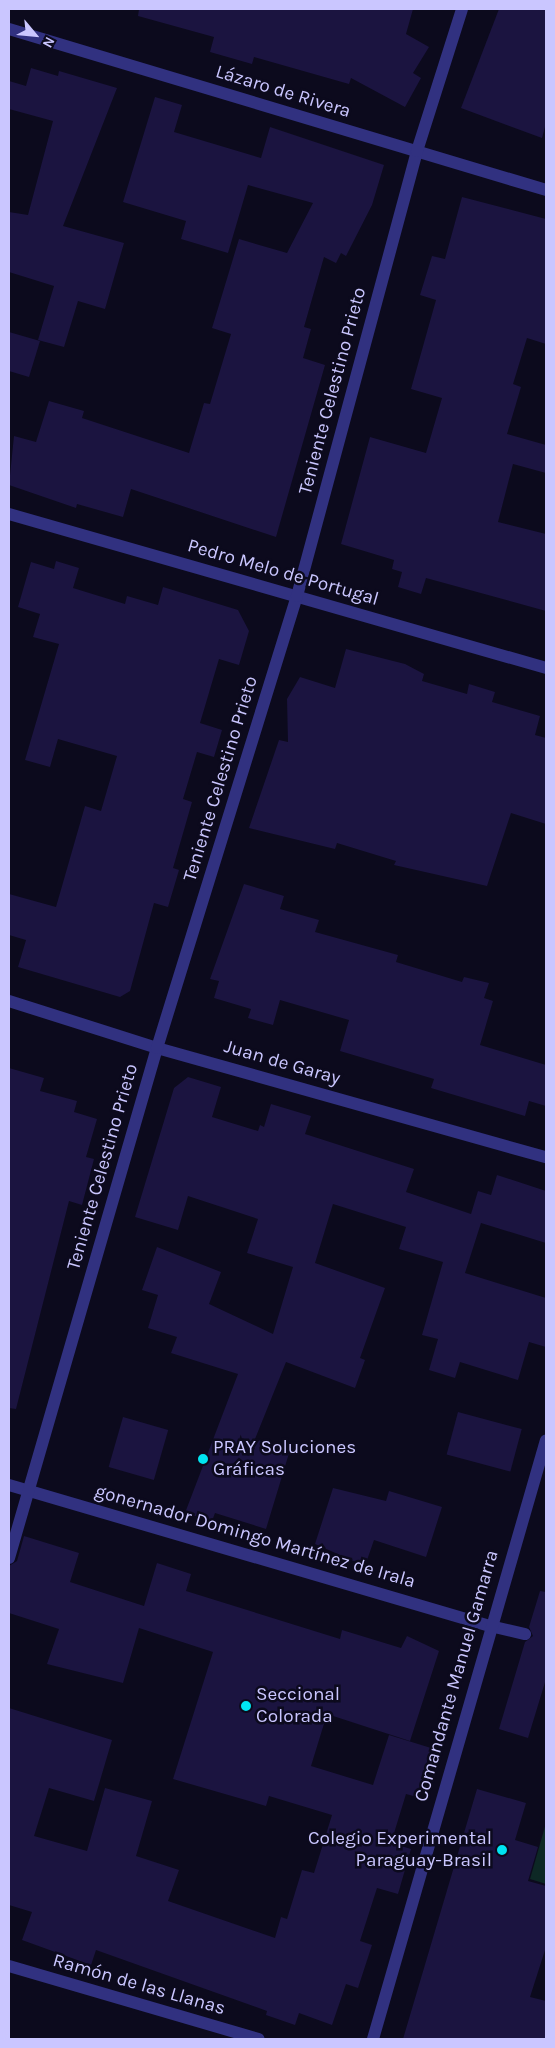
<!DOCTYPE html>
<html>
<head>
<meta charset="utf-8">
<style>
	body { margin:0 }
	#map { position:relative; width:555px; height:2048px; overflow:hidden; background:#0c0a1d; font-family:Karla,sans-serif }
	div>[style] { position:absolute }
	.green>* { inset:0; background:#0d2825 }
	.building>* { inset:0; background:#1b1440; transform-origin:0 0 }
	.lane>* { height:12px; margin:-6px; padding:0 6px; transform-origin:6px; border-radius:6px; background:#313180 }
	.street>* { height:12px; margin:-6px; padding:0 6px; transform-origin:6px; border-radius:6px; background:#313180 }
	.dots>* { width:14px; height:14px; translate:-50% -50%; box-sizing:border-box; border:2px solid #0c0a1d; border-radius:50% }
	span { translate:-50% -50%; white-space:nowrap; text-align:center; line-height:1.15; -webkit-text-stroke:5px #0c0a1d; paint-order:stroke }
	.street-label { font-size:19px; color:#cac6ff }
	.poi-label { font-size:19px; color:#cac6ff }
	.left { translate:0 -50%; text-align:left }
	.right { translate:-100% -50%; text-align:right }
	.frame { position:absolute; inset:0; border:10px solid #cac6ff; pointer-events:none }
	.north { position:absolute; left:10px; top:10px; width:50px; height:50px; -webkit-text-stroke:4px #0c0a1d; paint-order:stroke; rotate:118deg; font-size:14px; font-weight:700; line-height:20px; text-align:center; color:#cac6ff }
	.north::after { content:''; display:block; margin:auto; width:18px; height:22px; background:#cac6ff; clip-path:polygon(50% 0,100% 100%,50% 72%,0 100%) }
</style>
</head>
<body>
<div id="map">
	<div class="green">
		<i style="clip-path:polygon(546px 1823px,546px 1884px,530px 1879px)"></i>
	</div>
	<div class="building">
		<i style="clip-path:polygon(139px 9px,413px 9px,406px 34px,429px 47px,413px 73px,421px 78px,405px 107px,351px 78px,349px 84px,254px 57px,252px 64px,210px 52px,214px 37px,138px 16px)"></i>
		<i style="clip-path:polygon(499px 9px,546px 9px,546px 123px,542px 138px,461px 108px)"></i>
		<i style="clip-path:polygon(31px 68px,58px 76px,59px 71px,117px 88px,63px 226px,124px 243px,105px 309px,78px 301px,64px 347px,38px 340px,54px 286px,9px 272px,9px 212px,28px 215px,53px 121px,9px 109px,9px 81px,26px 86px)"></i>
		<i style="clip-path:polygon(155px 97px,182px 105px,174px 132px,261px 158px,270px 127px,384px 165px,372px 205px,346px 256px,341px 253px,336px 263px,324px 257px,304px 327px,311px 329px,303px 358px,325px 365px,276px 537px,131px 489px,123px 517px,77px 504px,76px 508px,9px 485px,14px 436px,36px 442px,49px 401px,84px 411px,82px 418px,189px 453px,204px 403px,210px 404px,231px 334px,212px 328px,239px 239px,287px 253px,313px 203px,248px 185px,228px 253px,181px 239px,186px 221px,123px 202px)"></i>
		<i style="clip-path:polygon(462px 197px,546px 219px,546px 344px,527px 338px,513px 384px,521px 387px,507px 434px,546px 445px,546px 473px,513px 464px,498px 522px,546px 534px,546px 611px,426px 578px,421px 594px,398px 587px,402px 572px,392px 569px,394px 560px,341px 544px,370px 437px,426px 453px,442px 398px,411px 389px,436px 300px,420px 295px,432px 256px,445px 259px)"></i>
		<i style="clip-path:polygon(9px 332px,40px 341px,29px 377px,9px 371px)"></i>
		<i style="clip-path:polygon(56px 561px,79px 568px,73px 588px,125px 604px,127px 596px,158px 605px,163px 587px,238px 610px,249px 631px,239px 665px,219px 659px,200px 723px,222px 730px,214px 757px,197px 752px,183px 799px,192px 802px,173px 868px,179px 870px,168px 907px,154px 903px,130px 991px,120px 997px,18px 967px,26px 940px,9px 935px,9px 894px,56px 907px,85px 806px,101px 811px,117px 756px,58px 739px,50px 767px,25px 760px,59px 644px,33px 637px,40px 614px,18px 607px,31px 562px,54px 569px)"></i>
		<i style="clip-path:polygon(346px 649px,405px 664px,424px 674px,422px 681px,467px 694px,469px 684px,495px 692px,492px 702px,540px 716px,535px 735px,546px 738px,546px 824px,511px 813px,487px 886px,394px 865px,396px 861px,337px 843px,335px 849px,249px 828px,279px 740px,288px 742px,287px 699px,300px 677px,335px 688px)"></i>
		<i style="clip-path:polygon(244px 884px,284px 896px,280px 909px,319px 920px,315px 932px,398px 955px,396px 962px,462px 982px,464px 977px,489px 983px,484px 998px,493px 1001px,480px 1045px,546px 1065px,546px 1106px,529px 1101px,525px 1116px,431px 1088px,434px 1079px,340px 1051px,349px 1020px,280px 1000px,273px 1025px,248px 1018px,251px 1009px,214px 998px,219px 981px,210px 979px)"></i>
		<i style="clip-path:polygon(9px 1068px,44px 1078px,40px 1091px,77px 1101px,74px 1112px,97px 1119px,86px 1157px,94px 1159px,82px 1205px,69px 1201px,16px 1409px,9px 1408px)"></i>
		<i style="clip-path:polygon(188px 1077px,221px 1087px,212px 1117px,258px 1131px,260px 1125px,264px 1127px,271px 1104px,311px 1116px,305px 1134px,414px 1169px,406px 1192px,471px 1214px,478px 1191px,491px 1195px,497px 1175px,546px 1191px,546px 1243px,481px 1223px,465px 1273px,546px 1298px,546px 1347px,529px 1342px,518px 1380px,460px 1362px,455px 1378px,429px 1370px,438px 1339px,422px 1335px,443px 1262px,399px 1249px,406px 1227px,333px 1204px,315px 1263px,385px 1288px,360px 1358px,365px 1360px,355px 1388px,286px 1362px,255px 1439px,290px 1450px,266px 1529px,215px 1513px,212px 1521px,185px 1513px,238px 1374px,171px 1353px,177px 1337px,148px 1328px,158px 1295px,142px 1290px,157px 1247px,221px 1272px,209px 1304px,273px 1334px,293px 1267px,247px 1253px,258px 1219px,188px 1196px,178px 1230px,135px 1217px,174px 1088px)"></i>
		<i style="left:458px;top:1412px;width:66px;height:44px;rotate:15deg"></i>
		<i style="left:123px;top:1417px;width:47px;height:52px;rotate:16deg"></i>
		<i style="clip-path:polygon(333px 1488px,386px 1501px,389px 1491px,442px 1507px,426px 1557px,374px 1540px,365px 1566px,315px 1544px)"></i>
		<i style="clip-path:polygon(24px 1536px,79px 1553px,70px 1582px,144px 1606px,157px 1563px,191px 1574px,186px 1591px,340px 1639px,342px 1630px,401px 1648px,407px 1636px,439px 1651px,410px 1741px,327px 1714px,311px 1766px,373px 1785px,389px 1735px,431px 1748px,417px 1797px,406px 1794px,391px 1843px,411px 1849px,398px 1894px,377px 1888px,360px 1941px,372px 1945px,358px 1988px,346px 1984px,332px 2025px,299px 2013px,295px 2025px,266px 2015px,267px 2011px,96px 1950px,91px 1965px,22px 1940px,32px 1912px,9px 1905px,9px 1708px,112px 1740px,94px 1801px,49px 1788px,34px 1836px,87px 1851px,105px 1788px,152px 1801px,136px 1856px,179px 1870px,168px 1901px,275px 1938px,281px 1917px,287px 1919px,302px 1870px,314px 1873px,332px 1815px,269px 1796px,266px 1806px,173px 1779px,213px 1652px,139px 1628px,123px 1683px,47px 1664px,59px 1629px,9px 1613px,9px 1566px,17px 1561px)"></i>
		<i style="clip-path:polygon(540px 1591px,546px 1592px,546px 1679px,528px 1738px,499px 1729px,525px 1642px,533px 1636px,529px 1627px)"></i>
		<i style="clip-path:polygon(477px 1789px,526px 1803px,515px 1840px,538px 1847px,528px 1881px,546px 1886px,546px 1947px,530px 1997px,546px 2001px,546px 2039px,403px 2039px)"></i>
	</div>
	<div class="lane">
		<i style="left:490px;top:1626px;width:36px;rotate:13deg"></i>
	</div>
	<div class="street">
		<i style="left:9px;top:29px;width:561px;rotate:16.69deg"></i>
		<i style="left:9px;top:514px;width:559px;rotate:16deg"></i>
		<i style="left:9px;top:1001px;width:155px;rotate:17.6deg"></i>
		<i style="left:157px;top:1048px;width:404px;rotate:15.7deg"></i>
		<i style="left:9px;top:1485px;width:501px;rotate:16.34deg"></i>
		<i style="left:9px;top:1558px;width:531px;rotate:-73.82deg"></i>
		<i style="left:157px;top:1048px;width:473px;rotate:-72.8deg"></i>
		<i style="left:297px;top:596px;width:461px;rotate:-74.9deg"></i>
		<i style="left:417px;top:151px;width:149px;rotate:-72.4deg"></i>
		<i style="left:9px;top:1966px;width:260px;rotate:16.3deg"></i>
		<i style="left:373px;top:2039px;width:623px;rotate:-73.89deg"></i>
	</div>
	<div class="dots">
		<i style="left:203px;top:1459px;background:#00e4f1"></i>
		<i style="left:246px;top:1706px;background:#00e4f1"></i>
		<i style="left:502px;top:1850px;background:#00e4f1"></i>
	</div>
	<div class="street-label">
		<span style="left:283px;top:92px;rotate:17deg">Lázaro de Rivera</span>
		<span style="left:333px;top:391px;rotate:-75deg">Teniente Celestino Prieto</span>
		<span style="left:283px;top:573px;rotate:16deg">Pedro Melo de Portugal</span>
		<span style="left:221px;top:779px;rotate:-73deg">Teniente Celestino Prieto</span>
		<span style="left:282px;top:1063px;rotate:16deg">Juan de Garay</span>
		<span style="left:103px;top:1167px;rotate:-74deg">Teniente Celestino Prieto</span>
		<span style="left:255px;top:1537px;rotate:16deg">gonernador Domingo Martínez de Irala</span>
		<span style="left:457px;top:1676px;rotate:-74deg">Comandante Manuel Gamarra</span>
		<span style="left:139px;top:1985px;rotate:16deg">Ramón de las Llanas</span>
	</div>
	<div class="poi-label">
		<span class="left" style="left:213px;top:1459px">PRAY Soluciones<br>Gráficas</span>
		<span class="left" style="left:256px;top:1706px">Seccional<br>Colorada</span>
		<span class="right" style="left:492px;top:1850px">Colegio Experimental<br>Paraguay-Brasil</span>
	</div>
	<div class="frame"></div>
	<div class="north">N</div>
</div>
</body>
</html>
